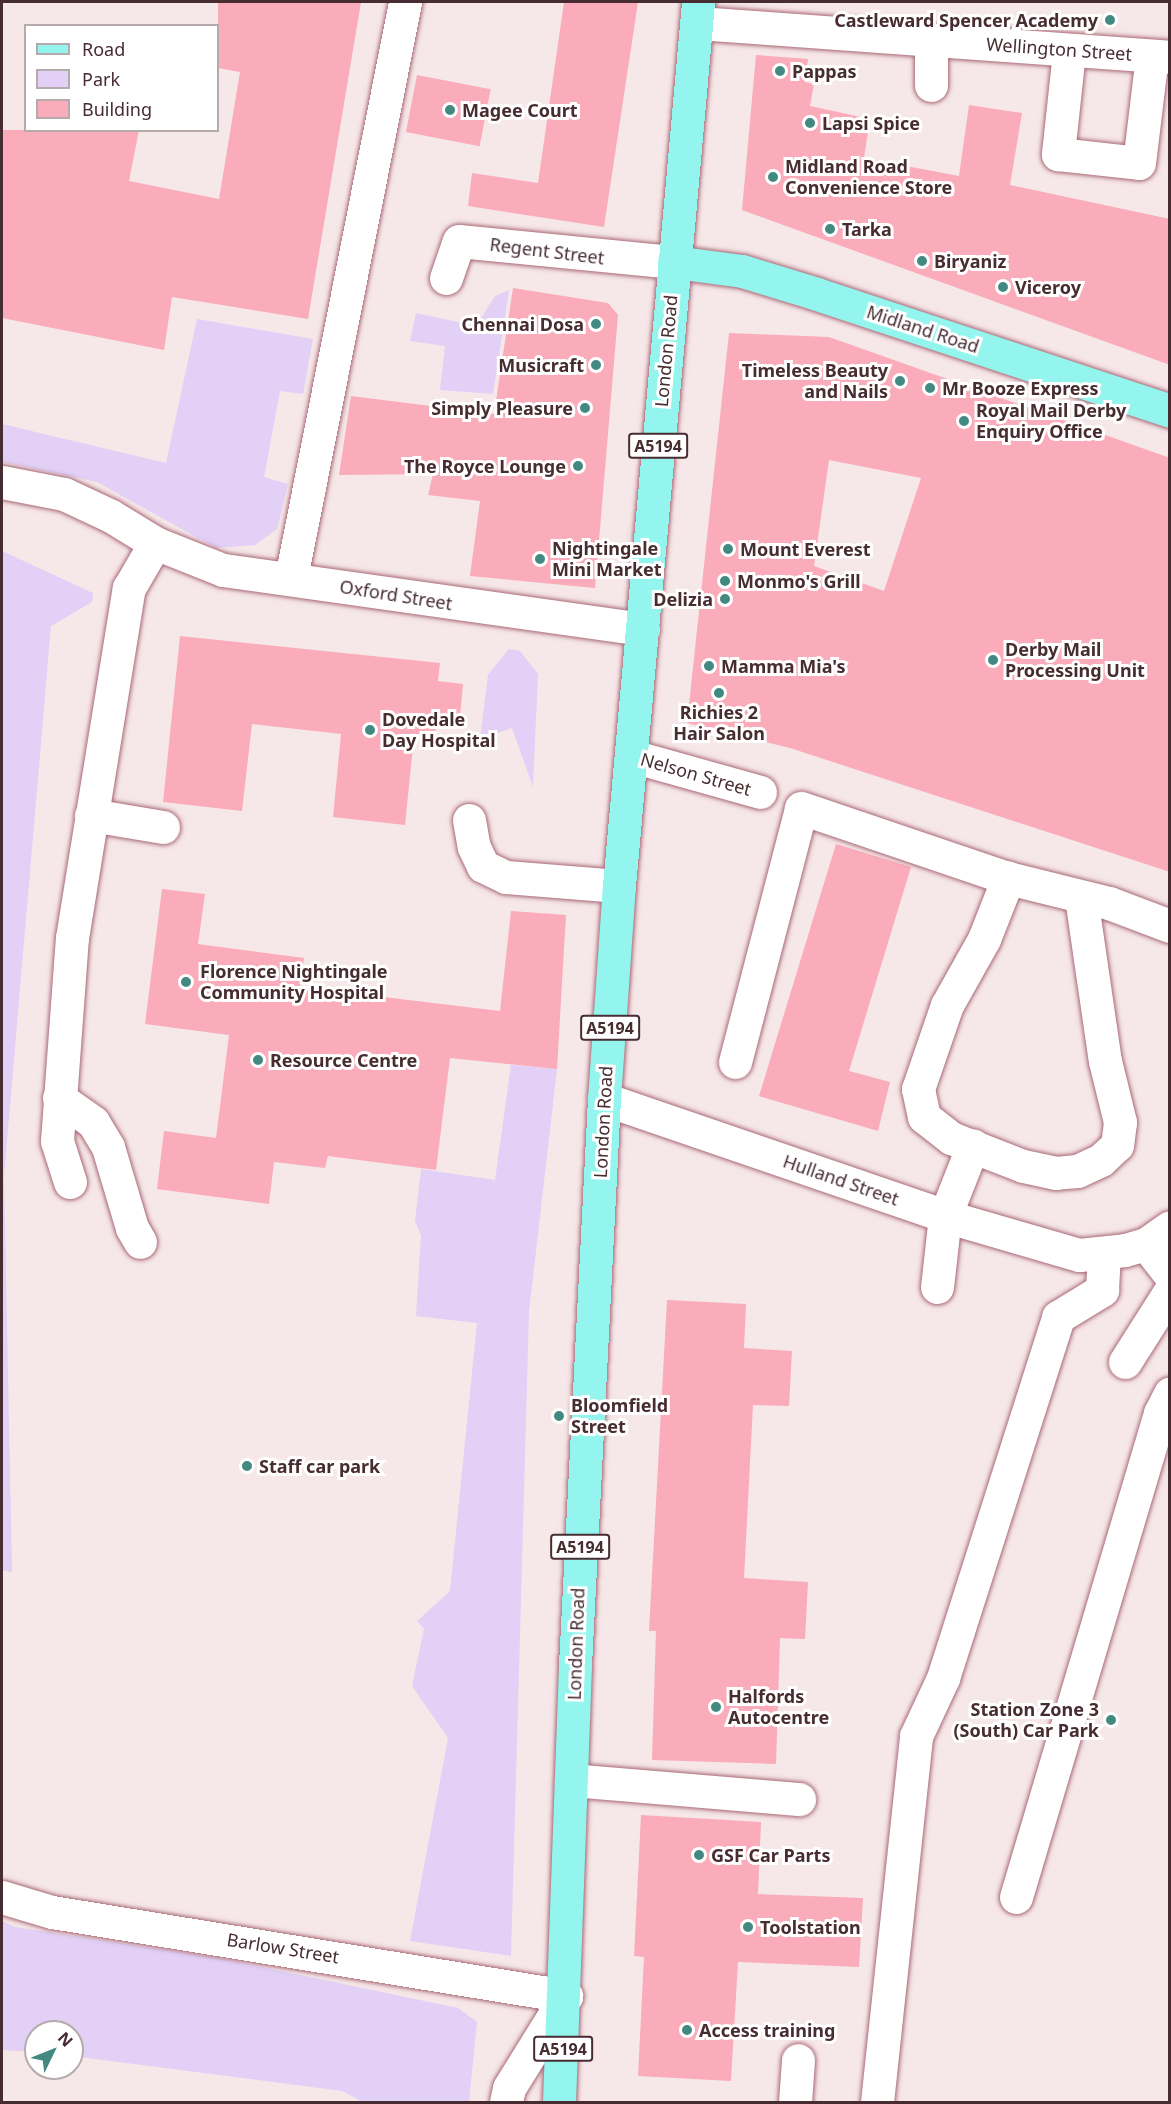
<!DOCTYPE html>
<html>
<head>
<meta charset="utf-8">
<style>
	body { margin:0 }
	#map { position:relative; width:1171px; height:2104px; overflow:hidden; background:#f6e7e9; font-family:"Noto Sans",sans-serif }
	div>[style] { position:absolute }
	.green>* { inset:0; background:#e2d0f6 }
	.building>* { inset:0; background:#faacba; transform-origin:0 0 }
	.roads { filter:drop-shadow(0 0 2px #a96976) drop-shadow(0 0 2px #a96976) }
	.minor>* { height:33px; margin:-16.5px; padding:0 16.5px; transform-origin:16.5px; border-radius:16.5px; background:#fff }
	.major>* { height:33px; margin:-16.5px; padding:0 16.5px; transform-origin:16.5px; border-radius:16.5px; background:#93f5ee }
	.dots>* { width:16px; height:16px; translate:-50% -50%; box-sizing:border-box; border:3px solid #fff; border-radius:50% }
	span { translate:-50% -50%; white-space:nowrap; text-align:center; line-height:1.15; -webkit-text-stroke:6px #fff; paint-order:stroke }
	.shield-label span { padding:2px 4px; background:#fff; border:2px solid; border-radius:4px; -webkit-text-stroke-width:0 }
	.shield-label { font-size:16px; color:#472c31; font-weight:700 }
	.poi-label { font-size:18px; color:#472c31; font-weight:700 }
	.right { translate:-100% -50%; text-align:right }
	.left { translate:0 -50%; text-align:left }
	.street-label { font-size:18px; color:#472c31 }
	.frame { position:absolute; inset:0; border:3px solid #472c31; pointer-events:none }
	.legend { position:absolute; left:24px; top:24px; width:195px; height:108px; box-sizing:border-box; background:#fff; border:2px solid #b5abad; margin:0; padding:8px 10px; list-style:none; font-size:18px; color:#472c31 }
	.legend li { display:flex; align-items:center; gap:12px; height:30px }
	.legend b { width:30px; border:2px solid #b5abad }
	.north { position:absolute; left:24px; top:2020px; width:60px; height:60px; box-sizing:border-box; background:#fff; border:2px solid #b5abad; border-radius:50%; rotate:47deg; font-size:16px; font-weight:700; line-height:24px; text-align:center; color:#472c31 }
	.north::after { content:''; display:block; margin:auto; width:21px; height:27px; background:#428982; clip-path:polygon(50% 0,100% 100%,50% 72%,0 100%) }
</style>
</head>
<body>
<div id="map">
	<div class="green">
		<i style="clip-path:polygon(509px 290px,493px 394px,440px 390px,445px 346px,410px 341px,416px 313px,476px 326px,495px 296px)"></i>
		<i style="clip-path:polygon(197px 319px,313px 339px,303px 394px,280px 391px,264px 477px,288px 484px,277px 529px,255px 545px,216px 548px,97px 482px,2px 462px,2px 424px,166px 463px)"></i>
		<i style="clip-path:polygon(2px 551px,93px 593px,92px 602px,51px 626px,4px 1176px,12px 1572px,2px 1570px)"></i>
		<i style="clip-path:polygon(509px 649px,520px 651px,538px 674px,533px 787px,512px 728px,480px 739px,488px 675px)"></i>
		<i style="clip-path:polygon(511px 1065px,557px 1069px,529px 1312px,511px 1956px,410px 1941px,448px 1738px,412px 1686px,424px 1629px,417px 1621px,450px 1591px,477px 1323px,416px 1316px,421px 1236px,415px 1221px,421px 1169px,495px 1180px)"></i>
		<i style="clip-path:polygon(2px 1921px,15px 1927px,219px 1958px,458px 2008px,477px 2022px,469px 2102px,363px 2102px,342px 2091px,72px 2056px,72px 2032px,36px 2032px,36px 2052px,2px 2050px)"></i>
	</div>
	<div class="building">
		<i style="clip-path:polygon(218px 2px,361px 2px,308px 319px,172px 297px,164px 350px,2px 318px,2px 130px,139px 130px,129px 181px,219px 199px,240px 72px,218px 68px)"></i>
		<i style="clip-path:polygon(564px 2px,638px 2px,604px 227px,468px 206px,472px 173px,538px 183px)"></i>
		<i style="clip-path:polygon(756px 55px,808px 59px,805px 82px,814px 84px,810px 106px,870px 119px,864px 158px,959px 176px,969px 105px,1022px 113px,1010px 185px,1170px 219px,1170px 365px,742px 210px)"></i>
		<i style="left:417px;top:75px;width:75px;height:58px;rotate:11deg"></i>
		<i style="clip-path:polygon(513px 288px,608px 303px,618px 315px,595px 588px,470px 576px,480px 501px,428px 495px,433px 474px,339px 475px,351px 396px,494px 414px)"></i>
		<i style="clip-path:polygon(evenodd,729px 333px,829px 337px,1170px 458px,1170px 872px,790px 748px,687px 723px,729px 333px,829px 460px,921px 478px,884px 591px,814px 566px,829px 460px)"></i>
		<i style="clip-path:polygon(180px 636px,440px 663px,438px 681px,463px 684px,459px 726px,437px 724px,435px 738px,414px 736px,405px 825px,333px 817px,341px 734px,252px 724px,242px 811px,163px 802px)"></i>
		<i style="clip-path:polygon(836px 844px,911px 867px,849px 1071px,890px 1082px,878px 1131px,759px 1096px)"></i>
		<i style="clip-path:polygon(162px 889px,205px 894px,198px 944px,304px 958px,300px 987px,500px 1011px,511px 911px,566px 915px,557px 1069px,450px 1058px,436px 1170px,328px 1156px,325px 1168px,274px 1162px,269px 1204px,157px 1189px,164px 1131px,216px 1138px,229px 1035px,145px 1024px)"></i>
		<i style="clip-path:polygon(667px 1300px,746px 1304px,744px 1348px,792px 1351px,789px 1406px,753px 1405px,744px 1578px,808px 1582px,805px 1639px,780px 1638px,776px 1764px,652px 1760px,656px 1631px,649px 1631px)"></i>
		<i style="clip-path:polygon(641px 1815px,761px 1822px,758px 1894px,863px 1898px,859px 1967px,738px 1962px,731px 2081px,638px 2076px,644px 1957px,634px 1956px)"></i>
	</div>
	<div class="roads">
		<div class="minor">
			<i style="left:697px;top:23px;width:474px;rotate:4.1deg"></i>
			<i style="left:1069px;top:52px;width:103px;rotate:96.2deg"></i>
			<i style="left:1058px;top:154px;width:81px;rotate:6.3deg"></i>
			<i style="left:1139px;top:163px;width:108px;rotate:-83.1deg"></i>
			<i style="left:931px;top:85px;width:45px;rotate:-90deg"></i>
			<i style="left:446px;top:278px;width:39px;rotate:-71deg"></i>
			<i style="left:459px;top:241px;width:216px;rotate:5.6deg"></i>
			<i style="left:2px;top:482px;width:63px;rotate:11deg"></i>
			<i style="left:64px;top:494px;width:52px;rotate:25.1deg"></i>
			<i style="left:111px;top:516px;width:52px;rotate:31.5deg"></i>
			<i style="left:155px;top:543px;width:73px;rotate:21.7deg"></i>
			<i style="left:223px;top:570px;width:424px;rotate:8deg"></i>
			<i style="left:291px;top:578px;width:587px;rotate:-78.8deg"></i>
			<i style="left:632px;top:756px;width:133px;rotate:15.7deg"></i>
			<i style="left:91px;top:815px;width:73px;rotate:9.5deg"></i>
			<i style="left:469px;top:820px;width:27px;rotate:80deg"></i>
			<i style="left:474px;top:847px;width:21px;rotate:65deg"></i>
			<i style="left:483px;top:866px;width:25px;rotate:26deg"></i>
			<i style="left:506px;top:877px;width:113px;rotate:4.6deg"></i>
			<i style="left:1081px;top:897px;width:166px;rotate:81.7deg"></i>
			<i style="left:1105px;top:1061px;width:63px;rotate:76.2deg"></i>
			<i style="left:1120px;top:1122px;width:23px;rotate:97deg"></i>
			<i style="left:1117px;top:1145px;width:22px;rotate:137deg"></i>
			<i style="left:1101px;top:1160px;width:26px;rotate:155deg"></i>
			<i style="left:1077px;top:1171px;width:21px;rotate:175deg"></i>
			<i style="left:1056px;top:1173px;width:34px;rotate:-168deg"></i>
			<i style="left:1023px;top:1166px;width:77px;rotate:-158.7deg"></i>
			<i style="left:951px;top:1138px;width:34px;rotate:-142deg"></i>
			<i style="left:924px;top:1117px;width:29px;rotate:-102deg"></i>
			<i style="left:918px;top:1089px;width:89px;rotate:-71deg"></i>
			<i style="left:947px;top:1005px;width:76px;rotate:-60.7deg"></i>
			<i style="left:984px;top:939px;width:66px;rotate:-68.5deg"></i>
			<i style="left:1008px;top:878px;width:104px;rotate:13.9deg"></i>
			<i style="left:1109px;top:903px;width:65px;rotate:20.7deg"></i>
			<i style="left:735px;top:1062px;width:262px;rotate:-75.4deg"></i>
			<i style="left:801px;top:808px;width:219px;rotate:18.7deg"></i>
			<i style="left:59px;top:1098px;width:42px;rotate:35.2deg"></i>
			<i style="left:93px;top:1122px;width:29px;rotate:59deg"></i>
			<i style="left:108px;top:1147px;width:84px;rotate:73.5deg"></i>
			<i style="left:132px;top:1228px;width:16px;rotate:60deg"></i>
			<i style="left:604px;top:1099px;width:361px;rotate:18.9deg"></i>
			<i style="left:945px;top:1216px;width:140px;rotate:16.2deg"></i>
			<i style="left:1079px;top:1255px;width:46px;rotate:-6.2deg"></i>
			<i style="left:1125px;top:1250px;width:22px;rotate:-16deg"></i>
			<i style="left:1146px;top:1244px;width:29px;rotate:-35deg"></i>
			<i style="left:70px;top:1182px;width:43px;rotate:-107.6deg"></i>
			<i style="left:57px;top:1141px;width:204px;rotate:-85.8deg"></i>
			<i style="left:72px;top:938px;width:355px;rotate:-80.8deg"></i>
			<i style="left:129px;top:588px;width:52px;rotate:-60deg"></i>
			<i style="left:1146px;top:1244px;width:39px;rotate:52deg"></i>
			<i style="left:937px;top:1287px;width:71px;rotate:-83.6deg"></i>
			<i style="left:945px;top:1216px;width:76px;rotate:-68.5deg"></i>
			<i style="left:1125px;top:1362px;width:84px;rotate:-57.6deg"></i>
			<i style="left:571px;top:1780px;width:229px;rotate:4.8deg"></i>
			<i style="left:2px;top:1897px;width:52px;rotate:16.7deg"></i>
			<i style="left:52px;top:1912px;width:521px;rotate:9.28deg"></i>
			<i style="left:566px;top:1996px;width:108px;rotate:121.8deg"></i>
			<i style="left:509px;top:2088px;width:14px;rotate:102deg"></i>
			<i style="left:1016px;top:1897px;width:505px;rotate:-73.43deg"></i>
			<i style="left:1160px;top:1413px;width:22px;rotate:-63deg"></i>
			<i style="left:795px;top:2102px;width:42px;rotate:-85.9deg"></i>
			<i style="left:877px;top:2102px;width:368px;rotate:-83.9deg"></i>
			<i style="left:916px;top:1736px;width:64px;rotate:-65deg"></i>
			<i style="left:943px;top:1678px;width:379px;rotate:-72.3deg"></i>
			<i style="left:1058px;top:1317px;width:52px;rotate:-31.5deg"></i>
			<i style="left:1102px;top:1290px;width:35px;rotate:-87deg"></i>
		</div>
		<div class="major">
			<i style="left:674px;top:262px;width:69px;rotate:7.5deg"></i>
			<i style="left:742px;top:271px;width:78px;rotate:17deg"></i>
			<i style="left:817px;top:294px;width:372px;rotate:18.3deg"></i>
			<i style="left:559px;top:2102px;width:437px;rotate:-87.9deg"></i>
			<i style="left:575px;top:1665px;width:567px;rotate:-87.07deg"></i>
			<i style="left:604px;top:1099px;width:214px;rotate:-86deg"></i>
			<i style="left:619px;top:886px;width:888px;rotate:-84.89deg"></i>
		</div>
	</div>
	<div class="dots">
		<i style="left:1110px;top:20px;background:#428982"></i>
		<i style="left:780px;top:71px;background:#428982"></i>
		<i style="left:450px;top:110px;background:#428982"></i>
		<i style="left:810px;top:123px;background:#428982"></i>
		<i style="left:773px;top:177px;background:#428982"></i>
		<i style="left:830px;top:229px;background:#428982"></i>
		<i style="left:922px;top:261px;background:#428982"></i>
		<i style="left:1003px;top:287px;background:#428982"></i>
		<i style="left:596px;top:324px;background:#428982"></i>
		<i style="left:596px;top:365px;background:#428982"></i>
		<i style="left:900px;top:381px;background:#428982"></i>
		<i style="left:930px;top:388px;background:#428982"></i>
		<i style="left:585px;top:408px;background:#428982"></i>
		<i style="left:964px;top:421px;background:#428982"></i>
		<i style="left:578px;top:466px;background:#428982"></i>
		<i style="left:728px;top:549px;background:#428982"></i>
		<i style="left:540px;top:559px;background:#428982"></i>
		<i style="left:725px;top:581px;background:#428982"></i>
		<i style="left:725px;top:599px;background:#428982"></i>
		<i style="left:993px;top:660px;background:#428982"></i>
		<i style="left:709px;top:666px;background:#428982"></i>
		<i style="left:719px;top:693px;background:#428982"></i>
		<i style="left:370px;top:730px;background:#428982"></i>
		<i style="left:186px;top:982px;background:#428982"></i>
		<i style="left:258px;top:1060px;background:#428982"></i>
		<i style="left:559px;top:1416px;background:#428982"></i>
		<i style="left:247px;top:1466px;background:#428982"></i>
		<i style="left:716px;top:1707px;background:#428982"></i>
		<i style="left:1111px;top:1720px;background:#428982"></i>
		<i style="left:699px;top:1855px;background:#428982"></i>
		<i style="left:748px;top:1927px;background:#428982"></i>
		<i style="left:687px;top:2030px;background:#428982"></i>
	</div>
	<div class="shield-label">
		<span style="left:658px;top:446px">A5194</span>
		<span style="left:610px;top:1028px">A5194</span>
		<span style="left:580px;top:1547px">A5194</span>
		<span style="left:563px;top:2049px">A5194</span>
	</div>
	<div class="poi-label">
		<span class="right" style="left:1098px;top:20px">Castleward Spencer Academy</span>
		<span class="left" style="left:792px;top:71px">Pappas</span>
		<span class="left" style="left:462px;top:110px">Magee Court</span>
		<span class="left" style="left:822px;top:123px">Lapsi Spice</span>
		<span class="left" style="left:785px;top:177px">Midland Road<br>Convenience Store</span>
		<span class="left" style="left:842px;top:229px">Tarka</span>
		<span class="left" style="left:934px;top:261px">Biryaniz</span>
		<span class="left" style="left:1015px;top:287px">Viceroy</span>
		<span class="right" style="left:584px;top:324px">Chennai Dosa</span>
		<span class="right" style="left:584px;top:365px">Musicraft</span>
		<span class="right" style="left:888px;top:381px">Timeless Beauty<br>and Nails</span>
		<span class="left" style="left:942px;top:388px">Mr Booze Express</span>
		<span class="right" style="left:573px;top:408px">Simply Pleasure</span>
		<span class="left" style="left:976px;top:421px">Royal Mail Derby<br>Enquiry Office</span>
		<span class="right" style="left:566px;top:466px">The Royce Lounge</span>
		<span class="left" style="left:552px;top:559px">Nightingale<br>Mini Market</span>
		<span class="left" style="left:740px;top:549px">Mount Everest</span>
		<span class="left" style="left:737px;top:581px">Monmo's Grill</span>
		<span class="right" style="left:713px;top:599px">Delizia</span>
		<span class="left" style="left:1005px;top:660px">Derby Mail<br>Processing Unit</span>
		<span class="left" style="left:721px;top:666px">Mamma Mia's</span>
		<span style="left:719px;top:723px">Richies 2<br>Hair Salon</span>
		<span class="left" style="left:382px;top:730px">Dovedale<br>Day Hospital</span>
		<span class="left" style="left:200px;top:982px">Florence Nightingale<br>Community Hospital</span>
		<span class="left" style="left:270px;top:1060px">Resource Centre</span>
		<span class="left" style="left:571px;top:1416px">Bloomfield<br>Street</span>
		<span class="left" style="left:259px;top:1466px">Staff car park</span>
		<span class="left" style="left:728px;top:1707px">Halfords<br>Autocentre</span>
		<span class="right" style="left:1099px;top:1720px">Station Zone 3<br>(South) Car Park</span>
		<span class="left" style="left:711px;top:1855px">GSF Car Parts</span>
		<span class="left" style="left:760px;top:1927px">Toolstation</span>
		<span class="left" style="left:699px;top:2030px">Access training</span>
	</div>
	<div class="street-label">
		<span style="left:1059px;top:49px;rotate:4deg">Wellington Street</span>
		<span style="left:547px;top:251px;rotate:7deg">Regent Street</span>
		<span style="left:923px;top:329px;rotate:18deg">Midland Road</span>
		<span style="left:666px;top:351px;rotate:-85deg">London Road</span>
		<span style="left:396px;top:595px;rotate:9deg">Oxford Street</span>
		<span style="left:696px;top:774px;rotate:16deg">Nelson Street</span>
		<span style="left:603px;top:1122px;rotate:-87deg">London Road</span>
		<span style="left:841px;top:1180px;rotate:19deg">Hulland Street</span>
		<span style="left:576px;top:1644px;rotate:-88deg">London Road</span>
		<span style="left:283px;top:1948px;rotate:9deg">Barlow Street</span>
	</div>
	<div class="frame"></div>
	<ul class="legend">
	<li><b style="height:8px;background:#93f5ee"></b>Road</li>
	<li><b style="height:16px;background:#e2d0f6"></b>Park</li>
	<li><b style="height:16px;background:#faacba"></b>Building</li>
	</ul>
	<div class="north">N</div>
</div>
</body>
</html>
